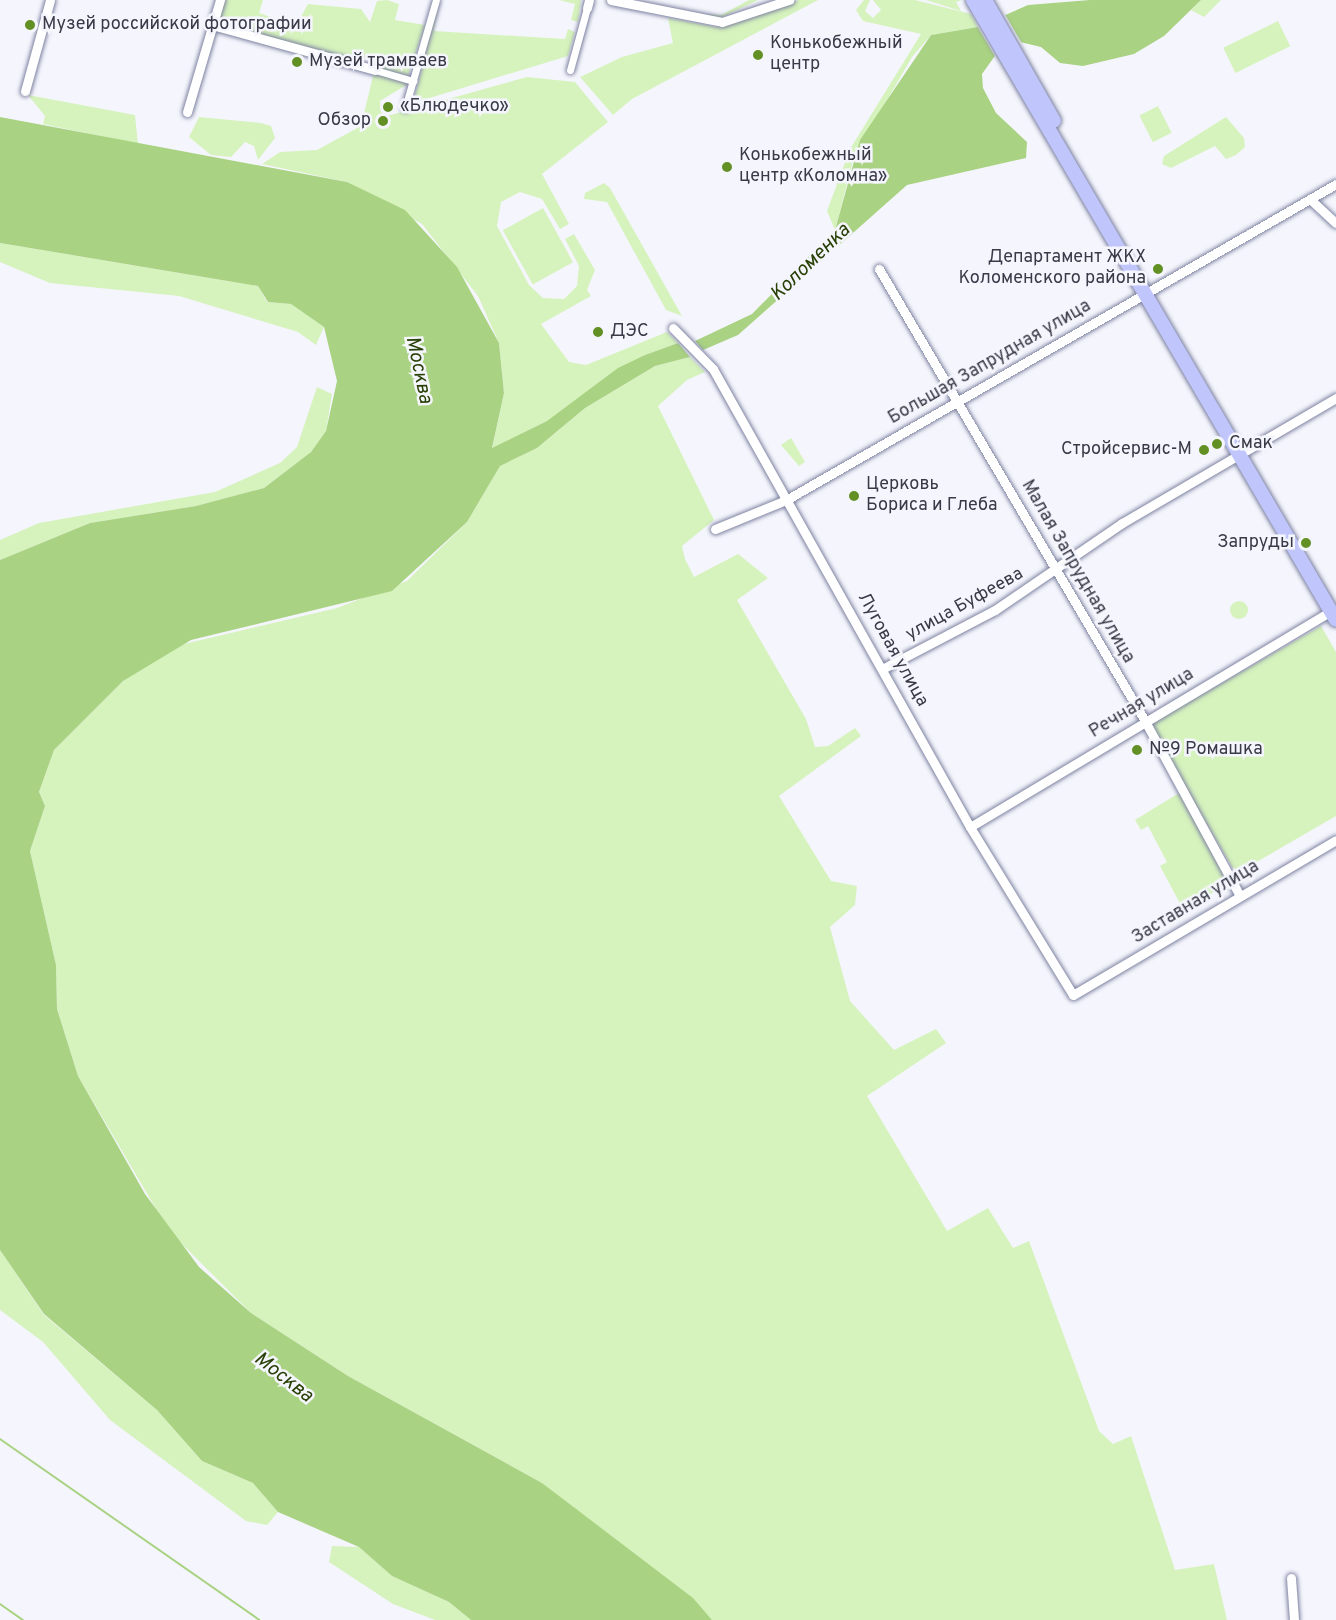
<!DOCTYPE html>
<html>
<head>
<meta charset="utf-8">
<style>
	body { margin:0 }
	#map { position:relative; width:1336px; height:1620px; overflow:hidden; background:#f5f6fd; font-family:Overpass,sans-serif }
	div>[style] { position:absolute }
	.green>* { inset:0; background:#d6f2bd; transform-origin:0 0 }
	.round { border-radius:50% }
	.water>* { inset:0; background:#aad283 }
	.pier>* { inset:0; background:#f5f6fd }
	.stream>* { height:2px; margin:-1px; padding:0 1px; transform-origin:1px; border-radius:1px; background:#aad283 }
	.roads { filter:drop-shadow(0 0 2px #7e83a1) drop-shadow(0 0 2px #7e83a1) }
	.pedestrian>* { height:7px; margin:-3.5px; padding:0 3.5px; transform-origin:3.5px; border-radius:3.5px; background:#fff }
	.minor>* { height:9px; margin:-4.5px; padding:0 4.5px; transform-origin:4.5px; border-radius:4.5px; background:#fff }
	.primary>* { height:14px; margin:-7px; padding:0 7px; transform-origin:7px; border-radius:7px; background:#c0c6fb }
	.dots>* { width:16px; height:16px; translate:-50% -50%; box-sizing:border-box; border:3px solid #f5f6fd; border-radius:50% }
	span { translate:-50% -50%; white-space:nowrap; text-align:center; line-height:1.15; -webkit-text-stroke:5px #f5f6fd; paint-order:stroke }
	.poi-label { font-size:18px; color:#383a47 }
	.left { translate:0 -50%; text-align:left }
	.right { translate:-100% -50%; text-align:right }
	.street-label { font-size:18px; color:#383a47 }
	.water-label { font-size:20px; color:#294106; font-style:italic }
</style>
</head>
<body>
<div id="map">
	<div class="green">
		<i style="clip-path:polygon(224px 0,263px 0,259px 13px,291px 24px,297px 24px,308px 4px,361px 9px,370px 22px,377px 1px,387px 0,399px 4px,395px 20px,425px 25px,408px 76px,374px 67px,366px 57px,354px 61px,223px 24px,218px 18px)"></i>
		<i style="clip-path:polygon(439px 0,434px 31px,565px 39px,568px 29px,575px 32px,568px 56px,413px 103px)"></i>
		<i style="clip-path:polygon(559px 0,581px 0,578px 22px,571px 20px,575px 4px)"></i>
		<i style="clip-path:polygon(749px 0,758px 0,721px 18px,710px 17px,705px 14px,721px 15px)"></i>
		<i style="clip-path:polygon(799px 0,818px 0,632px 99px,613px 115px,580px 77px,622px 57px,673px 43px,668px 18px,716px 27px)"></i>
		<i style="clip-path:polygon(864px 0,870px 0,865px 11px,873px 18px,881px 10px,873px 0,915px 0,971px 14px,978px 27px,931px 35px,912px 57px,854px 157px,835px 230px,827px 211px,850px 149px,921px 34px,863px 21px,856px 10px)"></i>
		<i style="clip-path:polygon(926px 0,962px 0,956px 2px,961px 11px)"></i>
		<i style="clip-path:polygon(1201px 0,1221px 0,1204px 17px,1191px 10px)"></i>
		<i style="left:1278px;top:21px;width:28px;height:61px;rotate:64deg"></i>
		<i style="clip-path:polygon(374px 72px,408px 84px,380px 101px,381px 112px,391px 115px,527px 77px,575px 82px,608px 122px,542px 174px,569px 224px,560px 229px,542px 199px,520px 192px,501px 202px,497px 226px,529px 285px,543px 298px,564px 299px,577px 286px,579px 266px,565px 239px,574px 234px,595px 270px,587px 290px,591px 296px,541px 324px,569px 362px,586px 365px,667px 332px,678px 343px,645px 355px,547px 421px,492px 449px,504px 393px,499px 343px,478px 296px,422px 224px,347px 182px,262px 164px,280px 152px,317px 150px,361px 126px)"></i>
		<i style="clip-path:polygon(28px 95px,135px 115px,138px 144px,43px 124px,45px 116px)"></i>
		<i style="left:1158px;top:106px;width:30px;height:21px;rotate:63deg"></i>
		<i style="clip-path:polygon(199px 117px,261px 123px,271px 126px,275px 138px,258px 160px,254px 146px,245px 142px,231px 157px,211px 155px,189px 137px)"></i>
		<i style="clip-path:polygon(1226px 117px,1244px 138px,1245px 147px,1236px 155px,1226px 159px,1215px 146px,1171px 168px,1162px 164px,1164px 156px)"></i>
		<i style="clip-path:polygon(604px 183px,610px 188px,682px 316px,666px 310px,607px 202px,584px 199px,585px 193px)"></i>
		<i style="left:543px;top:208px;width:62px;height:46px;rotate:61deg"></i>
		<i style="clip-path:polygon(0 243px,258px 286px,267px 302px,291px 304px,324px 327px,316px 345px,298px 332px,179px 296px,50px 283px,0 262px)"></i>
		<i style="clip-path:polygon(690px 357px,705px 372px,687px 380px,658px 406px,714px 520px,682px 546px,685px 559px,694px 577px,738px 554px,768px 578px,737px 600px,806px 719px,815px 747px,828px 746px,855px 728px,861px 736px,779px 796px,831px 881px,857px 886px,855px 905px,830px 927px,850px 1001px,894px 1050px,936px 1029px,946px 1043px,867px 1096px,947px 1231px,988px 1208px,1013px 1248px,1029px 1241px,1099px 1431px,1113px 1444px,1131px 1436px,1175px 1570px,1214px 1564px,1227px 1620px,712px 1620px,542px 1483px,348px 1376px,251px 1313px,169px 1231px,78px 1076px,57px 1009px,56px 965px,30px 851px,45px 806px,39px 792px,54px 750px,123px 681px,171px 647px,337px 608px,407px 581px,467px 522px,500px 466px,537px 448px,585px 408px,655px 366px)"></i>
		<i style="clip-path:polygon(317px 387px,332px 394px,326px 431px,311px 452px,264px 488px,196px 506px,90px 523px,0 560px,0 540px,39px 523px,215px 492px,280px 463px,297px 447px)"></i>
		<i style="clip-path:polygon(791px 438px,805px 462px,799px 466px,781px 445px)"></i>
		<i class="round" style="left:1230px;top:601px;width:18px;height:18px"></i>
		<i style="clip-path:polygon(1321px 626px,1336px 652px,1336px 816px,1236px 874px,1149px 725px)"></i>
		<i style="clip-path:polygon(1179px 793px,1229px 884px,1183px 909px,1160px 866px,1167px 862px,1148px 826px,1141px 830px,1135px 820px)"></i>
		<i style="clip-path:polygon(0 1250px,44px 1315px,157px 1410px,202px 1461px,253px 1483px,278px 1512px,267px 1525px,246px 1521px,110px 1420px,43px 1342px,0 1310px)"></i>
		<i style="clip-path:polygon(332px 1546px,359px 1547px,392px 1576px,449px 1602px,471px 1620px,435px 1620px,393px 1604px,329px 1562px)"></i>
	</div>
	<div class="water">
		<i style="clip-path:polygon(1090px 0,1201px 0,1164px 36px,1134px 54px,1083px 66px,1060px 63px,1041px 47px,1020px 42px,997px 53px,982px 74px,983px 88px,996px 113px,1027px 142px,1026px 158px,907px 185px,738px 335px,703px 350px,695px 341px,752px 314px,835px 230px,860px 140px,931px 35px,978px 27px,1028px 5px)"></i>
		<i style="clip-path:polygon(0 117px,347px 182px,405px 210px,457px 267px,499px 343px,504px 393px,492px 448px,547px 421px,618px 368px,645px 355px,678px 343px,690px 357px,655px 366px,585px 408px,537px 448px,500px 466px,467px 522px,392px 591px,191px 640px,123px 681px,54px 750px,39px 792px,45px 806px,30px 851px,56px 965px,57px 1009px,78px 1076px,145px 1194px,199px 1267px,251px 1313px,348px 1376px,542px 1483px,693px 1598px,712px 1620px,471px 1620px,449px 1602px,392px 1576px,359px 1547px,278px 1512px,253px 1483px,202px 1461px,157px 1410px,44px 1314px,0 1250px,0 560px,90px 523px,196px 506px,264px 488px,311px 452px,326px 431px,337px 381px,324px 327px,291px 304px,268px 302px,258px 286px,0 243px)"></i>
	</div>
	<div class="pier">
		<i style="clip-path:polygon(1003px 11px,1024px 47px,996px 58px,976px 24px)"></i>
	</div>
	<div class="stream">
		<i style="left:0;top:1439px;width:316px;rotate:34.9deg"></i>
		<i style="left:0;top:1604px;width:28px;rotate:35deg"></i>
	</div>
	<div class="roads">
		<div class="pedestrian">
			<i style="left:375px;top:70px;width:40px;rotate:16deg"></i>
			<i style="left:570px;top:70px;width:64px;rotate:-74.7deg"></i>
			<i style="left:405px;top:108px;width:112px;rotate:-74deg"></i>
		</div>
		<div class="minor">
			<i style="left:611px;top:0;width:113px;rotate:11.2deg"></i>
			<i style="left:722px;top:22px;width:71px;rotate:-18.2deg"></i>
			<i style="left:587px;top:8px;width:8px;rotate:-76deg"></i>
			<i style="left:212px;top:25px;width:169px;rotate:15.4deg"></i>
			<i style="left:25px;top:91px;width:94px;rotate:-74.6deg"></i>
			<i style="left:187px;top:112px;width:117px;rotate:-73.6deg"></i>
			<i style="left:1310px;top:199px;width:35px;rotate:43deg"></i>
			<i style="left:879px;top:269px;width:524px;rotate:59.52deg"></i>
			<i style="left:1145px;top:721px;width:199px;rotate:61.5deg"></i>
			<i style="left:673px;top:328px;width:57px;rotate:45.7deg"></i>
			<i style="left:713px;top:369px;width:525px;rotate:60.7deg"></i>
			<i style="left:970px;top:827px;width:197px;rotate:58.5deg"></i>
			<i style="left:1073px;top:995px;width:305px;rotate:-30.5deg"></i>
			<i style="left:715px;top:529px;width:77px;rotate:-22.2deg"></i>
			<i style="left:786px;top:500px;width:634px;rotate:-29.88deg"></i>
			<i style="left:884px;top:668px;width:125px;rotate:-27.6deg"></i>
			<i style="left:995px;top:610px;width:154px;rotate:-34.4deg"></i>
			<i style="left:1122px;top:523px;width:248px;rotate:-30.3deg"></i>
			<i style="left:970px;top:827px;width:421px;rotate:-30.9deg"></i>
			<i style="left:1291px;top:1578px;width:42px;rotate:85.9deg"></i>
		</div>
		<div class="primary">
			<i style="left:973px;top:0;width:718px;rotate:59.65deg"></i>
			<i style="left:985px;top:0;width:139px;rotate:60.3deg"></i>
		</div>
	</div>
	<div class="dots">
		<i style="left:30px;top:25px;background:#629024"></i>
		<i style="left:758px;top:55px;background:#629024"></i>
		<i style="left:297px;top:62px;background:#629024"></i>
		<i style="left:388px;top:107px;background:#629024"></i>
		<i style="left:383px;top:121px;background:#629024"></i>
		<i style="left:727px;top:167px;background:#629024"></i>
		<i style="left:1158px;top:269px;background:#629024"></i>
		<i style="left:598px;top:332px;background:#629024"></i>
		<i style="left:1217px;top:444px;background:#629024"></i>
		<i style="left:1204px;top:450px;background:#629024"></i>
		<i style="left:854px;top:496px;background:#629024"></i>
		<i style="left:1306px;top:543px;background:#629024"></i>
		<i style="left:1137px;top:750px;background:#629024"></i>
	</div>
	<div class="poi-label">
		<span class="left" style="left:42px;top:25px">Музей российской фотографии</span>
		<span class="left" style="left:770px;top:55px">Конькобежный<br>центр</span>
		<span class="left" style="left:309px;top:62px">Музей трамваев</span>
		<span class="left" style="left:400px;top:107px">«Блюдечко»</span>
		<span class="right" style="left:371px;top:121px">Обзор</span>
		<span class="left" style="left:739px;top:167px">Конькобежный<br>центр «Коломна»</span>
		<span class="right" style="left:1146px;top:269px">Департамент ЖКХ<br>Коломенского района</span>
		<span class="left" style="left:610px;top:332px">ДЭС</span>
		<span class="left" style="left:1229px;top:444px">Смак</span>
		<span class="right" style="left:1192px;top:450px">Стройсервис-М</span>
		<span class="left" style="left:866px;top:496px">Церковь<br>Бориса и Глеба</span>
		<span class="right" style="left:1294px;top:543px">Запруды</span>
		<span class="left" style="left:1149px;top:750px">№9 Ромашка</span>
	</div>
	<div class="street-label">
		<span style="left:990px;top:363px;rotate:-30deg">Большая Запрудная улица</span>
		<span style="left:1077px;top:572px;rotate:60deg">Малая Запрудная улица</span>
		<span style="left:965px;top:605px;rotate:-29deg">улица Буфеева</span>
		<span style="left:892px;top:650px;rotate:61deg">Луговая улица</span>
		<span style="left:1142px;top:704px;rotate:-31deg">Речная улица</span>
		<span style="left:1196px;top:903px;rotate:-31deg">Заставная улица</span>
	</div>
	<div class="water-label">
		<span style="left:811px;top:263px;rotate:-44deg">Коломенка</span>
		<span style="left:418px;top:370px;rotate:78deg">Москва</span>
		<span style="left:283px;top:1378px;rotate:38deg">Москва</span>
	</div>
</div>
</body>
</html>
